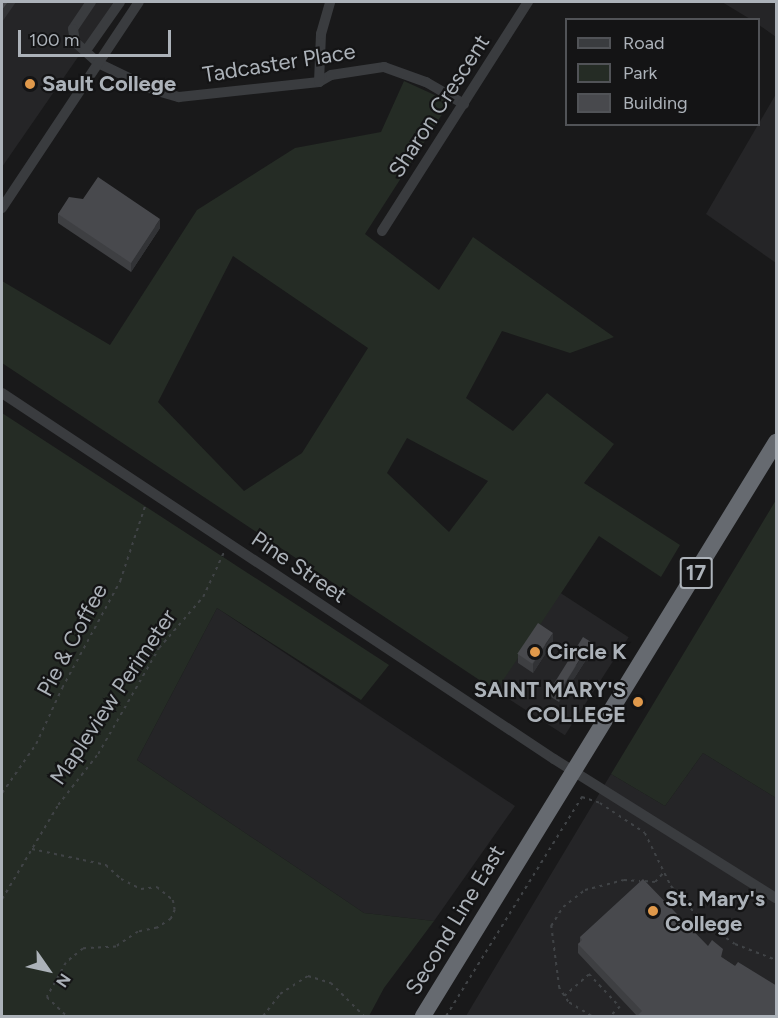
<!DOCTYPE html>
<html>
<head>
<meta charset="utf-8">
<style>
	body { margin:0 }
	#map { position:relative; width:778px; height:1018px; overflow:hidden; background:#19191a; font-family:Figtree,sans-serif }
	div>[style] { position:absolute }
	.built>* { inset:0; background:#252527; transform-origin:0 0 }
	.green>* { inset:0; background:#252c25 }
	.path>* { height:1.5px; margin-top:-0.75px; transform-origin:0; background:repeating-linear-gradient(90deg,#404346 0 3px,transparent 0 7.5px) }
	.minor>* { height:10px; margin:-5px; padding:0 5px; transform-origin:5px; border-radius:5px; background:#3a3c3f }
	.highway>* { height:16px; margin:-8px; padding:0 8px; transform-origin:8px; border-radius:8px; background:#666a70 }
	.wall>* { inset:0; background:#3e3f42 }
	.shaded-wall>* { inset:0; background:#323336 }
	.building>* { inset:0; background:#48494d; transform-origin:0 0 }
	.dots>* { width:16px; height:16px; translate:-50% -50%; box-sizing:border-box; border:3px solid #141415; border-radius:50% }
	span { translate:-50% -50%; white-space:nowrap; text-align:center; line-height:1.15; -webkit-text-stroke:4.5px #141415; paint-order:stroke }
	.shield-label span { padding:2px 4px; background:#141415; border:2px solid; border-radius:4px; -webkit-text-stroke-width:0 }
	.shield-label { font-size:21px; color:#acb2b9; font-weight:700 }
	.street-label { font-size:22px; color:#acb2b9 }
	.poi-label { font-size:22px; color:#acb2b9; font-weight:700 }
	.left { translate:0 -50%; text-align:left }
	.right { translate:-100% -50%; text-align:right }
	.frame { position:absolute; inset:0; border:3px solid #acb2b9; pointer-events:none }
	.legend { position:absolute; left:565px; top:18px; width:195px; height:108px; box-sizing:border-box; background:#141415; border:2px solid #515357; margin:0; padding:8px 10px; list-style:none; font-size:18px; color:#acb2b9 }
	.legend li { display:flex; align-items:center; gap:12px; height:30px }
	.legend b { width:30px; border:2px solid #515357 }
	.north { position:absolute; left:18px; top:940px; width:60px; height:60px; -webkit-text-stroke:4px #141415; paint-order:stroke; rotate:124deg; font-size:16px; font-weight:700; line-height:24px; text-align:center; color:#acb2b9 }
	.north::after { content:''; display:block; margin:auto; width:21px; height:27px; background:#acb2b9; clip-path:polygon(50% 0,100% 100%,50% 72%,0 100%) }
	.scale { position:absolute; left:18px; top:30px; width:153px; height:27px; box-sizing:border-box; border:3px solid #acb2b9; border-top:0; padding-left:8px; font-size:18px; line-height:21px; white-space:nowrap; color:#acb2b9; -webkit-text-stroke:4px #141415; paint-order:stroke }
</style>
</head>
<body>
<div id="map">
	<div class="built">
		<i style="clip-path:polygon(2px 2px,116px 2px,2px 167px)"></i>
		<i style="clip-path:polygon(722px 2px,776px 2px,776px 37px,759px 25px,758px 20px,750px 19px)"></i>
		<i style="clip-path:polygon(776px 94px,776px 263px,706px 214px)"></i>
		<i style="left:559px;top:592px;width:83px;height:117px;rotate:33deg"></i>
		<i style="clip-path:polygon(217px 608px,515px 806px,434px 921px,364px 913px,137px 760px)"></i>
		<i style="clip-path:polygon(703px 753px,776px 798px,776px 1016px,466px 1016px,611px 774px,665px 806px)"></i>
	</div>
	<div class="green">
		<i style="clip-path:polygon(evenodd,404px 81px,450px 102px,365px 234px,439px 290px,473px 237px,614px 337px,570px 353px,502px 331px,466px 398px,513px 431px,547px 393px,614px 444px,584px 483px,680px 545px,661px 577px,599px 536px,496px 691px,2px 363px,2px 281px,110px 345px,197px 210px,295px 148px,381px 132px,404px 81px,233px 256px,368px 348px,302px 453px,244px 491px,158px 402px,233px 256px,404px 81px,407px 438px,488px 481px,449px 532px,387px 473px,407px 438px)"></i>
		<i style="clip-path:polygon(2px 413px,389px 665px,361px 700px,217px 608px,137px 760px,364px 913px,434px 921px,384px 988px,369px 1016px,2px 1016px)"></i>
		<i style="clip-path:polygon(776px 500px,776px 798px,703px 753px,665px 806px,611px 774px)"></i>
	</div>
	<div class="path">
		<i style="left:2px;top:793px;width:60px;rotate:-55.2deg"></i>
		<i style="left:36px;top:744px;width:62px;rotate:-65.1deg"></i>
		<i style="left:62px;top:688px;width:122px;rotate:-61.5deg"></i>
		<i style="left:120px;top:581px;width:82px;rotate:-71.6deg"></i>
		<i style="left:32px;top:849px;width:76px;rotate:12.2deg"></i>
		<i style="left:106px;top:865px;width:21px;rotate:43deg"></i>
		<i style="left:121px;top:879px;width:22px;rotate:27deg"></i>
		<i style="left:141px;top:889px;width:16px;rotate:-7deg"></i>
		<i style="left:157px;top:887px;width:21px;rotate:39deg"></i>
		<i style="left:173px;top:900px;width:10px;rotate:79deg"></i>
		<i style="left:175px;top:910px;width:10px;rotate:114deg"></i>
		<i style="left:171px;top:919px;width:17px;rotate:147deg"></i>
		<i style="left:157px;top:928px;width:19px;rotate:168deg"></i>
		<i style="left:138px;top:932px;width:27px;rotate:146deg"></i>
		<i style="left:116px;top:947px;width:33px;rotate:177deg"></i>
		<i style="left:83px;top:949px;width:22px;rotate:141deg"></i>
		<i style="left:66px;top:963px;width:39px;rotate:119deg"></i>
		<i style="left:47px;top:997px;width:28px;rotate:44deg"></i>
		<i style="left:645px;top:881px;width:10px;rotate:6deg"></i>
		<i style="left:655px;top:882px;width:12px;rotate:-48deg"></i>
		<i style="left:2px;top:899px;width:109px;rotate:-59.2deg"></i>
		<i style="left:58px;top:805px;width:65px;rotate:-51.9deg"></i>
		<i style="left:98px;top:754px;width:122px;rotate:-60.1deg"></i>
		<i style="left:159px;top:648px;width:67px;rotate:-49.2deg"></i>
		<i style="left:203px;top:597px;width:50px;rotate:-65deg"></i>
		<i style="left:564px;top:996px;width:33px;rotate:-41deg"></i>
		<i style="left:589px;top:974px;width:45px;rotate:46.8deg"></i>
		<i style="left:620px;top:1007px;width:13px;rotate:135deg"></i>
		<i style="left:263px;top:1016px;width:28px;rotate:-52deg"></i>
		<i style="left:280px;top:994px;width:33px;rotate:-33deg"></i>
		<i style="left:308px;top:976px;width:24px;rotate:17deg"></i>
		<i style="left:331px;top:983px;width:47px;rotate:45deg"></i>
		<i style="left:446px;top:1016px;width:258px;rotate:-58.2deg"></i>
		<i style="left:582px;top:797px;width:19px;rotate:18deg"></i>
		<i style="left:600px;top:803px;width:54px;rotate:33.7deg"></i>
		<i style="left:645px;top:833px;width:59px;rotate:63.9deg"></i>
		<i style="left:671px;top:886px;width:47px;rotate:48.5deg"></i>
		<i style="left:702px;top:921px;width:40px;rotate:34.9deg"></i>
		<i style="left:735px;top:944px;width:44px;rotate:21.3deg"></i>
		<i style="left:591px;top:1016px;width:27px;rotate:-149deg"></i>
		<i style="left:568px;top:1002px;width:17px;rotate:-123deg"></i>
		<i style="left:559px;top:988px;width:63px;rotate:-97.4deg"></i>
		<i style="left:551px;top:926px;width:22px;rotate:-58deg"></i>
		<i style="left:563px;top:907px;width:28px;rotate:-38deg"></i>
		<i style="left:585px;top:890px;width:40px;rotate:-14.4deg"></i>
		<i style="left:624px;top:880px;width:16px;rotate:4deg"></i>
	</div>
	<div class="minor">
		<i style="left:91px;top:2px;width:32px;rotate:124deg"></i>
		<i style="left:73px;top:29px;width:13px;rotate:81deg"></i>
		<i style="left:75px;top:42px;width:31px;rotate:42deg"></i>
		<i style="left:98px;top:63px;width:62px;rotate:25.7deg"></i>
		<i style="left:154px;top:90px;width:26px;rotate:16deg"></i>
		<i style="left:179px;top:97px;width:141px;rotate:-6.1deg"></i>
		<i style="left:319px;top:82px;width:14px;rotate:-30deg"></i>
		<i style="left:331px;top:75px;width:54px;rotate:-8.6deg"></i>
		<i style="left:384px;top:67px;width:45px;rotate:19.7deg"></i>
		<i style="left:426px;top:82px;width:44px;rotate:30.1deg"></i>
		<i style="left:85px;top:52px;width:61px;rotate:-55deg"></i>
		<i style="left:319px;top:82px;width:48px;rotate:-87.6deg"></i>
		<i style="left:321px;top:34px;width:33px;rotate:-74deg"></i>
		<i style="left:2px;top:208px;width:247px;rotate:-56.4deg"></i>
		<i style="left:382px;top:231px;width:272px;rotate:-57.5deg"></i>
		<i style="left:2px;top:393px;width:662px;rotate:33.55deg"></i>
		<i style="left:554px;top:759px;width:262px;rotate:32.1deg"></i>
	</div>
	<div class="highway">
		<i style="left:423px;top:1016px;width:674px;rotate:-58.41deg"></i>
	</div>
	<div class="wall">
		<i style="clip-path:polygon(83px 199px,160px 228px,131px 272px,58px 223px,58px 214px)"></i>
		<i style="clip-path:polygon(553px 642px,533px 673px,518px 663px,518px 654px)"></i>
		<i style="clip-path:polygon(591px 652px,559px 702px,551px 697px,551px 688px)"></i>
		<i style="clip-path:polygon(580px 937px,708px 946px,723px 958px,735px 966px,777px 986px,637px 1016px,578px 953px,578px 944px,580px 943px)"></i>
	</div>
	<div class="shaded-wall">
		<i style="clip-path:polygon(8px 2px,16px 2px,2px 22px,2px 10px)"></i>
		<i style="clip-path:polygon(160px 219px,160px 228px,131px 272px,131px 263px)"></i>
		<i style="clip-path:polygon(553px 633px,553px 642px,533px 673px,533px 664px)"></i>
		<i style="clip-path:polygon(591px 642px,591px 652px,559px 702px,559px 693px)"></i>
	</div>
	<div class="building">
		<i style="clip-path:polygon(2px 2px,8px 2px,2px 10px)"></i>
		<i style="clip-path:polygon(98px 177px,160px 219px,131px 263px,58px 214px,69px 197px,83px 199px)"></i>
		<i style="left:538px;top:623px;width:18px;height:37px;rotate:34deg"></i>
		<i style="left:583px;top:637px;width:9px;height:60px;rotate:32deg"></i>
		<i style="clip-path:polygon(643px 879px,708px 946px,712px 940px,723px 949px,721px 957px,735px 966px,738px 962px,777px 986px,777px 1017px,636px 1017px,642px 1011px,578px 944px,582px 940px,580px 937px)"></i>
	</div>
	<div class="dots">
		<i style="left:30px;top:84px;background:#e0994b"></i>
		<i style="left:535px;top:652px;background:#e0994b"></i>
		<i style="left:638px;top:702px;background:#e0994b"></i>
		<i style="left:653px;top:911px;background:#e0994b"></i>
	</div>
	<div class="shield-label">
		<span style="left:696px;top:573px">17</span>
	</div>
	<div class="street-label">
		<span style="left:279px;top:63px;rotate:-9deg">Tadcaster Place</span>
		<span style="left:439px;top:106px;rotate:-57deg">Sharon Crescent</span>
		<span style="left:299px;top:567px;rotate:34deg">Pine Street</span>
		<span style="left:72px;top:640px;rotate:-62deg">Pie &amp; Coffee</span>
		<span style="left:113px;top:697px;rotate:-56deg">Mapleview Perimeter</span>
		<span style="left:455px;top:920px;rotate:-59deg">Second Line East</span>
	</div>
	<div class="poi-label">
		<span class="left" style="left:42px;top:84px">Sault College</span>
		<span class="left" style="left:547px;top:652px">Circle K</span>
		<span class="right" style="left:626px;top:702px">SAINT MARY'S<br>COLLEGE</span>
		<span class="left" style="left:665px;top:911px">St. Mary's<br>College</span>
	</div>
	<div class="frame"></div>
	<ul class="legend">
	<li><b style="height:8px;background:#3a3c3f"></b>Road</li>
	<li><b style="height:16px;background:#252c25"></b>Park</li>
	<li><b style="height:16px;background:#48494d"></b>Building</li>
	</ul>
	<div class="north">N</div>
	<div class="scale">100 m</div>
</div>
</body>
</html>
